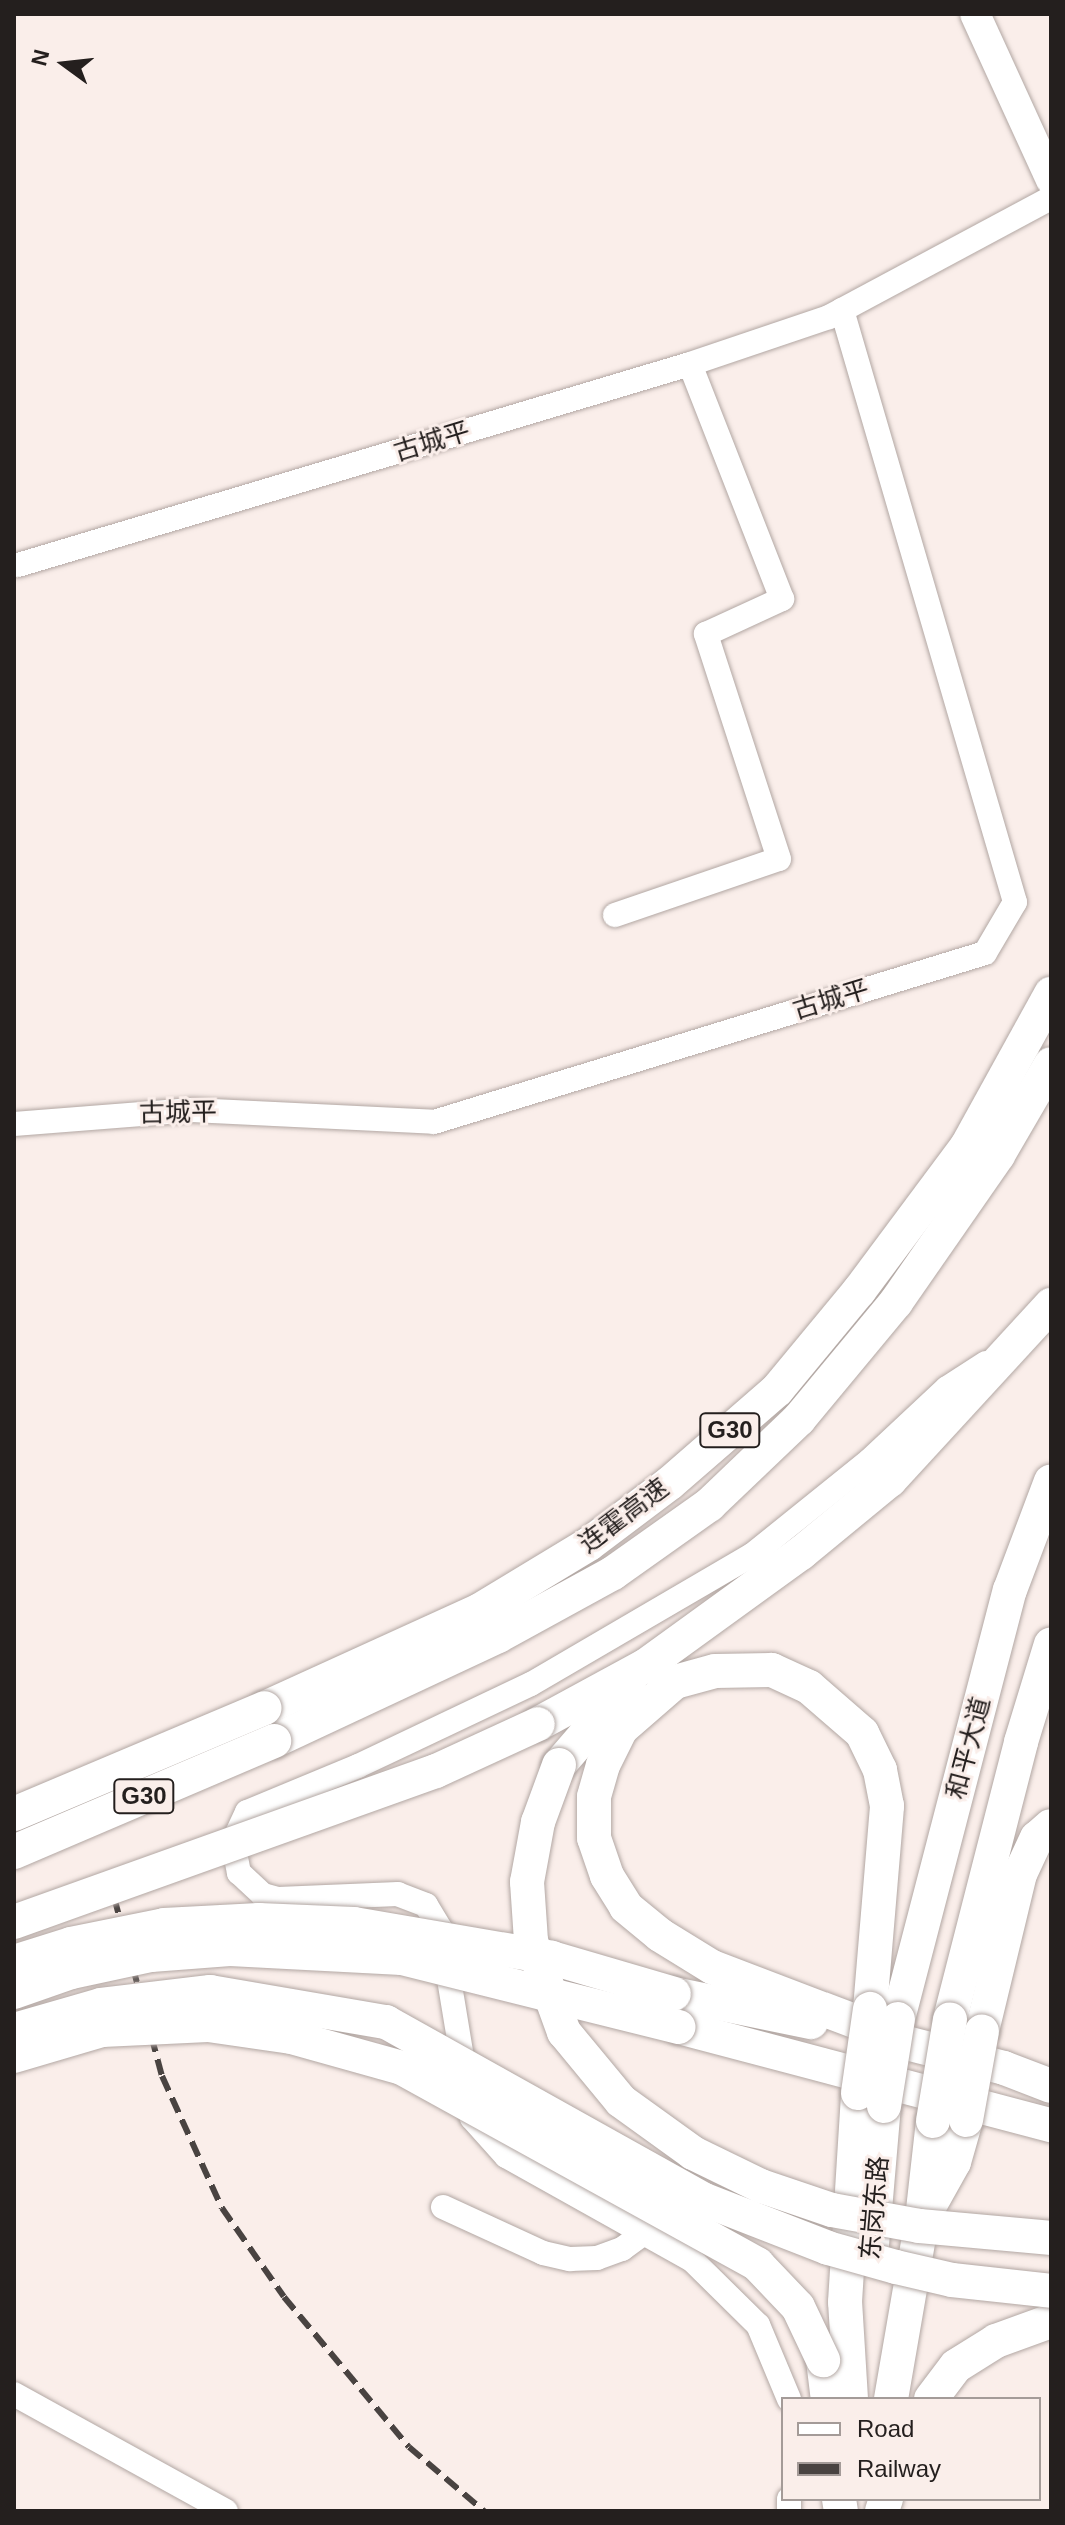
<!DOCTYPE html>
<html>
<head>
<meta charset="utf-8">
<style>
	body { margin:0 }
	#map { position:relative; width:1065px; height:2525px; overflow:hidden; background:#faeeea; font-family:Helvetica,"Noto Sans SC",sans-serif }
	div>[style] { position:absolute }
	.roads { filter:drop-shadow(0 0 2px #b2a7a3) drop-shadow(0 0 2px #b2a7a3) }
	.minor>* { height:24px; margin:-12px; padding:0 12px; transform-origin:12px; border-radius:12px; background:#fff }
	.major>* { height:30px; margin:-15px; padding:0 15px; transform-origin:15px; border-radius:15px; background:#fff }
	.highway>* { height:34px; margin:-17px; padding:0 17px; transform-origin:17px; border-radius:17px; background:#fff }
	.rail>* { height:6px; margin-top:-3px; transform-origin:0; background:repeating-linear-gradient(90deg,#494341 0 16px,transparent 0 24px) }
	.bridges { filter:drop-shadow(0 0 2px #b2a7a3) drop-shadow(0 0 2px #b2a7a3) }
	.highway-bridge>* { height:34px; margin:-17px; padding:0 17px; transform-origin:17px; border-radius:17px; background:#fff }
	span { translate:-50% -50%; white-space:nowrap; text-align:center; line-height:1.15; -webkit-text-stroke:6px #faeeea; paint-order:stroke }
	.shield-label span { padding:2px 6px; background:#faeeea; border:2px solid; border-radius:6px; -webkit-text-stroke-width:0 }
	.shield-label { font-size:24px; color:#241f1e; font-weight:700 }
	.street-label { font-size:26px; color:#241f1e }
	.frame { position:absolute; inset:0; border:16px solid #241f1e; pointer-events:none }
	.legend { position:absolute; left:781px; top:2397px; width:260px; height:104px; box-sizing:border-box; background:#faeeea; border:2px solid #a49b98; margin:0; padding:10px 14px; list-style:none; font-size:24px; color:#241f1e }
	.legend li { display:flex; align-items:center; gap:16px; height:40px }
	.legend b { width:40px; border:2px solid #a49b98 }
	.north { position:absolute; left:24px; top:24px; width:80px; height:80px; -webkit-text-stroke:6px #faeeea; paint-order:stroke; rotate:285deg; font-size:22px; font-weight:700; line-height:32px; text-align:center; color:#241f1e }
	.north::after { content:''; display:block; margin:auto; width:28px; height:36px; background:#241f1e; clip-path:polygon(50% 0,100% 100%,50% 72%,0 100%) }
</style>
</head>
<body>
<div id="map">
	<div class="roads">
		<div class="minor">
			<i style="left:18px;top:565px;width:701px;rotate:-16.65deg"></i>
			<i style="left:690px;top:364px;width:147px;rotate:-18.7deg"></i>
			<i style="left:829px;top:317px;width:252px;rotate:-28.2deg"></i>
			<i style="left:615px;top:915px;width:173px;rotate:-18.9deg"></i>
			<i style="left:779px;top:859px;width:237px;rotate:-108deg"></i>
			<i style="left:706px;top:634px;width:84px;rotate:-24.7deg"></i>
			<i style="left:782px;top:599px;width:252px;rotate:-111.4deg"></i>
			<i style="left:14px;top:1124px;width:179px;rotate:-4.5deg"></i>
			<i style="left:192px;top:1110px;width:242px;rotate:2.8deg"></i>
			<i style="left:434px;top:1122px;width:576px;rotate:-17.05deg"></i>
			<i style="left:985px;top:953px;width:59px;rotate:-59.5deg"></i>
			<i style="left:1015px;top:902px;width:617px;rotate:-106.29deg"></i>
			<i style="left:443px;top:2207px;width:110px;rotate:24.7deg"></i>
			<i style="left:543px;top:2253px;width:28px;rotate:13deg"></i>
			<i style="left:570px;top:2259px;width:27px;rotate:-2deg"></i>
			<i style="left:597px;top:2258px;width:27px;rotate:-20deg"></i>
			<i style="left:622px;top:2249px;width:27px;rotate:-36deg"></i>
			<i style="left:14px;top:2394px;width:242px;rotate:28.9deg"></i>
			<i style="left:789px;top:2399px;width:80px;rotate:-112.7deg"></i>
			<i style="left:758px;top:2325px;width:93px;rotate:-135.4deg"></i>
			<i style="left:692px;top:2260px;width:213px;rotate:-150.8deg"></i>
			<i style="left:506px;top:2156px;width:51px;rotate:-131.8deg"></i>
			<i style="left:472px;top:2118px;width:191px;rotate:-99.4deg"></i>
			<i style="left:441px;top:1930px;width:29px;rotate:-121deg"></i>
			<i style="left:426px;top:1905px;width:30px;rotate:-159deg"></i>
			<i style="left:398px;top:1894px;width:120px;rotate:177.6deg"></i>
			<i style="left:278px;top:1899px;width:16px;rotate:-165deg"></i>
			<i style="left:263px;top:1895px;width:33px;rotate:-137deg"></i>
			<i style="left:239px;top:1873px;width:32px;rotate:-101deg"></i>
			<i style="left:233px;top:1842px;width:33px;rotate:-65deg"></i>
			<i style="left:247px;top:1812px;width:120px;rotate:-22.5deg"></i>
			<i style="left:358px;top:1766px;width:191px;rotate:-25.4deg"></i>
			<i style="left:531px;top:1684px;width:256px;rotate:-30.3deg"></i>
			<i style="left:752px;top:1555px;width:151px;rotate:-38.8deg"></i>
			<i style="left:870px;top:1460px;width:105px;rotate:-43.1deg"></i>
			<i style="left:947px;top:1388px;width:46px;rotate:-32.7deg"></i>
			<i style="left:789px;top:2499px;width:12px;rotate:90deg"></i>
		</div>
		<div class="major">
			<i style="left:975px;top:14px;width:183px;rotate:65.4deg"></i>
		</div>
		<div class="highway">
			<i style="left:265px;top:1708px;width:236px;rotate:-24.5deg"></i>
			<i style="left:480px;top:1610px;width:127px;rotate:-31.2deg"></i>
			<i style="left:589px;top:1544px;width:101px;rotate:-37deg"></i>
			<i style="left:670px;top:1483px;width:142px;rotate:-41deg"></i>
			<i style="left:777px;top:1390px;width:129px;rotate:-50.4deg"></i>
			<i style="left:859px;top:1291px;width:181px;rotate:-53.3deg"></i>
			<i style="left:967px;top:1146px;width:174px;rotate:-61.1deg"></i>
			<i style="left:538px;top:1724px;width:122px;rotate:-28.5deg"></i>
			<i style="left:645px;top:1666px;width:193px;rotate:-35.9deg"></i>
			<i style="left:801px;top:1553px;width:115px;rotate:-39.4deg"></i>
			<i style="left:890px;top:1480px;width:238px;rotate:-47.4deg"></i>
			<i style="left:274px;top:1741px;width:247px;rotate:-25.1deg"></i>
			<i style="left:498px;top:1636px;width:131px;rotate:-28.7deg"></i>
			<i style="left:613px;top:1573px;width:118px;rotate:-35.3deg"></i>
			<i style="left:709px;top:1505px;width:124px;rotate:-43.7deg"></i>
			<i style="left:799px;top:1419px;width:152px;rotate:-50.3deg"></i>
			<i style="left:896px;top:1302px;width:179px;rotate:-55.2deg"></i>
			<i style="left:998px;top:1155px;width:105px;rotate:-59.8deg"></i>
			<i style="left:559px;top:1765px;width:107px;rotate:-49.2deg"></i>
			<i style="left:674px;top:1994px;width:140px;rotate:11.6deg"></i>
			<i style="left:870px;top:2009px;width:204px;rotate:-85.2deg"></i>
			<i style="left:887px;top:1806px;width:37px;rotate:-101deg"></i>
			<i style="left:880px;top:1770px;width:41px;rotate:-115.9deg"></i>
			<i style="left:862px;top:1733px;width:70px;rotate:-139deg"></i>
			<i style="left:809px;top:1687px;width:41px;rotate:-155.3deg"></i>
			<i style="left:772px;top:1670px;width:57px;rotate:179deg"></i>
			<i style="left:715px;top:1671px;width:41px;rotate:164.6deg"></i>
			<i style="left:675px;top:1682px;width:72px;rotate:139deg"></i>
			<i style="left:621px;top:1729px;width:40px;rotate:116.6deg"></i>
			<i style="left:603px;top:1765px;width:33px;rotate:106deg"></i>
			<i style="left:594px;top:1797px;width:41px;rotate:90deg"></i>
			<i style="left:594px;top:1838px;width:40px;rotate:71.1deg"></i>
			<i style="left:607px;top:1876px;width:36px;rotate:58deg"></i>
			<i style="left:626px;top:1907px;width:44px;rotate:39.5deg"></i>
			<i style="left:660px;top:1935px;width:61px;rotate:31.6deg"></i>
			<i style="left:712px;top:1967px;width:197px;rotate:20.8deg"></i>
			<i style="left:898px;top:2019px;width:443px;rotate:-75.4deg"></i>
			<i style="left:1010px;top:1590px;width:116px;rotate:-69.4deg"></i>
			<i style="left:950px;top:2019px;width:286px;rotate:-75.6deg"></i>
			<i style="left:1021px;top:1742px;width:102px;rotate:-73deg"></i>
			<i style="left:679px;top:2027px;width:385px;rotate:14.8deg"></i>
			<i style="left:982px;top:2031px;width:162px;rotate:-76.4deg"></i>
			<i style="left:1020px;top:1874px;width:40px;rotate:-65deg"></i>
			<i style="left:1037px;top:1838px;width:18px;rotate:-41deg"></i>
			<i style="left:875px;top:2035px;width:133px;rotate:14.3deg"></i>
			<i style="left:1004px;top:2068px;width:50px;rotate:21deg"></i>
			<i style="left:930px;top:2205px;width:49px;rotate:-60.8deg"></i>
			<i style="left:954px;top:2162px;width:44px;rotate:-74.1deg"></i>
			<i style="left:872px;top:2245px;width:140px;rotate:-85.1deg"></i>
			<i style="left:823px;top:2360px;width:39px;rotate:83deg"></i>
			<i style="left:851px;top:2399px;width:97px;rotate:-93.5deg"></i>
			<i style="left:845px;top:2302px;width:209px;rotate:-86.4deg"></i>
			<i style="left:891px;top:2399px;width:183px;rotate:-80.2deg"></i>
			<i style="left:922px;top:2219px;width:99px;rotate:-83.6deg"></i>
			<i style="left:931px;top:2399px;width:41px;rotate:-52.9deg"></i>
			<i style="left:956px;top:2366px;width:47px;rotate:-32deg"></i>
			<i style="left:996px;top:2341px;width:59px;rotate:-20deg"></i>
			<i style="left:839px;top:2499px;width:12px;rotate:81deg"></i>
			<i style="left:882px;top:2511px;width:13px;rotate:-72deg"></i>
		</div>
	</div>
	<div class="rail">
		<i style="left:114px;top:1897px;width:185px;rotate:75deg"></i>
		<i style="left:162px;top:2076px;width:145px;rotate:65.6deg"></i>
		<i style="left:222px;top:2208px;width:108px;rotate:55.1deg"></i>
		<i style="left:284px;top:2297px;width:195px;rotate:50.2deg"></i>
		<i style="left:409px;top:2447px;width:99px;rotate:40.5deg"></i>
	</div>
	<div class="bridges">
		<div class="highway-bridge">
			<i style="left:559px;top:1765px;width:61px;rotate:110.2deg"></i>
			<i style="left:538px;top:1822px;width:61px;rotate:100.4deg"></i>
			<i style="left:527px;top:1882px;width:59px;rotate:86.1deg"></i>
			<i style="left:531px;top:1941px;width:97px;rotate:70.1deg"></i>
			<i style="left:564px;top:2032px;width:89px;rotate:50.4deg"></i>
			<i style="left:621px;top:2101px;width:89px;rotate:35.8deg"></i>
			<i style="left:693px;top:2153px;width:76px;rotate:25.9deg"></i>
			<i style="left:761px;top:2186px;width:75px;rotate:18.7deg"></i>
			<i style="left:832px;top:2210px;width:89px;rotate:10.3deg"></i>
			<i style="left:920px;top:2226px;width:132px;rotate:5.2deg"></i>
			<i style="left:14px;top:1814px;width:272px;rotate:-22.9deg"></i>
			<i style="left:14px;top:1852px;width:283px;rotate:-23.1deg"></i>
			<i style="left:14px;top:1922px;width:448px;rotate:-19.7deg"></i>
			<i style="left:436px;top:1771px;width:112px;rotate:-24.7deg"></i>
			<i style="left:14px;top:1962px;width:60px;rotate:-17.5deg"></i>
			<i style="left:71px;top:1944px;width:95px;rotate:-11.5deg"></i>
			<i style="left:164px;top:1925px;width:95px;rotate:-3deg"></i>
			<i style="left:259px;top:1920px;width:95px;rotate:2.4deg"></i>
			<i style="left:354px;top:1924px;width:201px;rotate:9.7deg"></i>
			<i style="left:552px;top:1958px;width:127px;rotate:16.4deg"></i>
			<i style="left:14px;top:1992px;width:60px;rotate:-19.3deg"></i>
			<i style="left:71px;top:1972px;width:82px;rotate:-12deg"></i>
			<i style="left:151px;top:1955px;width:79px;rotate:-4.3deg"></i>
			<i style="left:230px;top:1949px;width:172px;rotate:3deg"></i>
			<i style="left:402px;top:1958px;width:285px;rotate:14deg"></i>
			<i style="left:14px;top:2030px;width:91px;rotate:-16deg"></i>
			<i style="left:101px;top:2005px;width:110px;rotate:-6.8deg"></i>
			<i style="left:210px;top:1992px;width:179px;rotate:9.7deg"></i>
			<i style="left:386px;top:2022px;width:365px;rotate:29.2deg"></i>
			<i style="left:705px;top:2200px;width:132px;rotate:21.3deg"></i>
			<i style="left:828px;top:2248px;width:71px;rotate:15.6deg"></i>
			<i style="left:896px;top:2267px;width:57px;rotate:13.1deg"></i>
			<i style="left:952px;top:2280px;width:100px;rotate:6.3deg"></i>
			<i style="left:14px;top:2056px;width:92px;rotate:-16.5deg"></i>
			<i style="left:102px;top:2030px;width:106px;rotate:-2.7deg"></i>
			<i style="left:208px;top:2025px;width:84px;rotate:8.2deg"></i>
			<i style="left:291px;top:2037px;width:115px;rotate:15.6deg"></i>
			<i style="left:402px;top:2068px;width:406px;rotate:28.9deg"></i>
			<i style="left:757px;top:2264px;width:59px;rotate:46.4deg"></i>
			<i style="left:798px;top:2307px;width:59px;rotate:64.7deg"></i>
			<i style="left:858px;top:2093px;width:85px;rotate:-81.9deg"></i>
			<i style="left:884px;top:2106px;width:88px;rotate:-80.9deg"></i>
			<i style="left:966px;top:2120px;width:90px;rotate:-79.8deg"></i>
			<i style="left:933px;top:2121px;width:103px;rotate:-80.5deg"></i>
		</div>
	</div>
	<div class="shield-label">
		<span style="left:730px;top:1430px">G30</span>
		<span style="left:144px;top:1796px">G30</span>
	</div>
	<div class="street-label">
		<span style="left:432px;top:442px;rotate:-17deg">古城平</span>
		<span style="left:831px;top:1000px;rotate:-17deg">古城平</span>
		<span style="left:178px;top:1113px;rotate:-1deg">古城平</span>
		<span style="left:624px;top:1516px;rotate:-37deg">连霍高速</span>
		<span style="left:969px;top:1748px;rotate:-75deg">和平大道</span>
		<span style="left:875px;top:2208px;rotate:-85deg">东岗东路</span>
	</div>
	<div class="frame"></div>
	<ul class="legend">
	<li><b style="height:10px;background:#fff"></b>Road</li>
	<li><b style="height:10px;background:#494341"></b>Railway</li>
	</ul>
	<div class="north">N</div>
</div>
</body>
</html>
